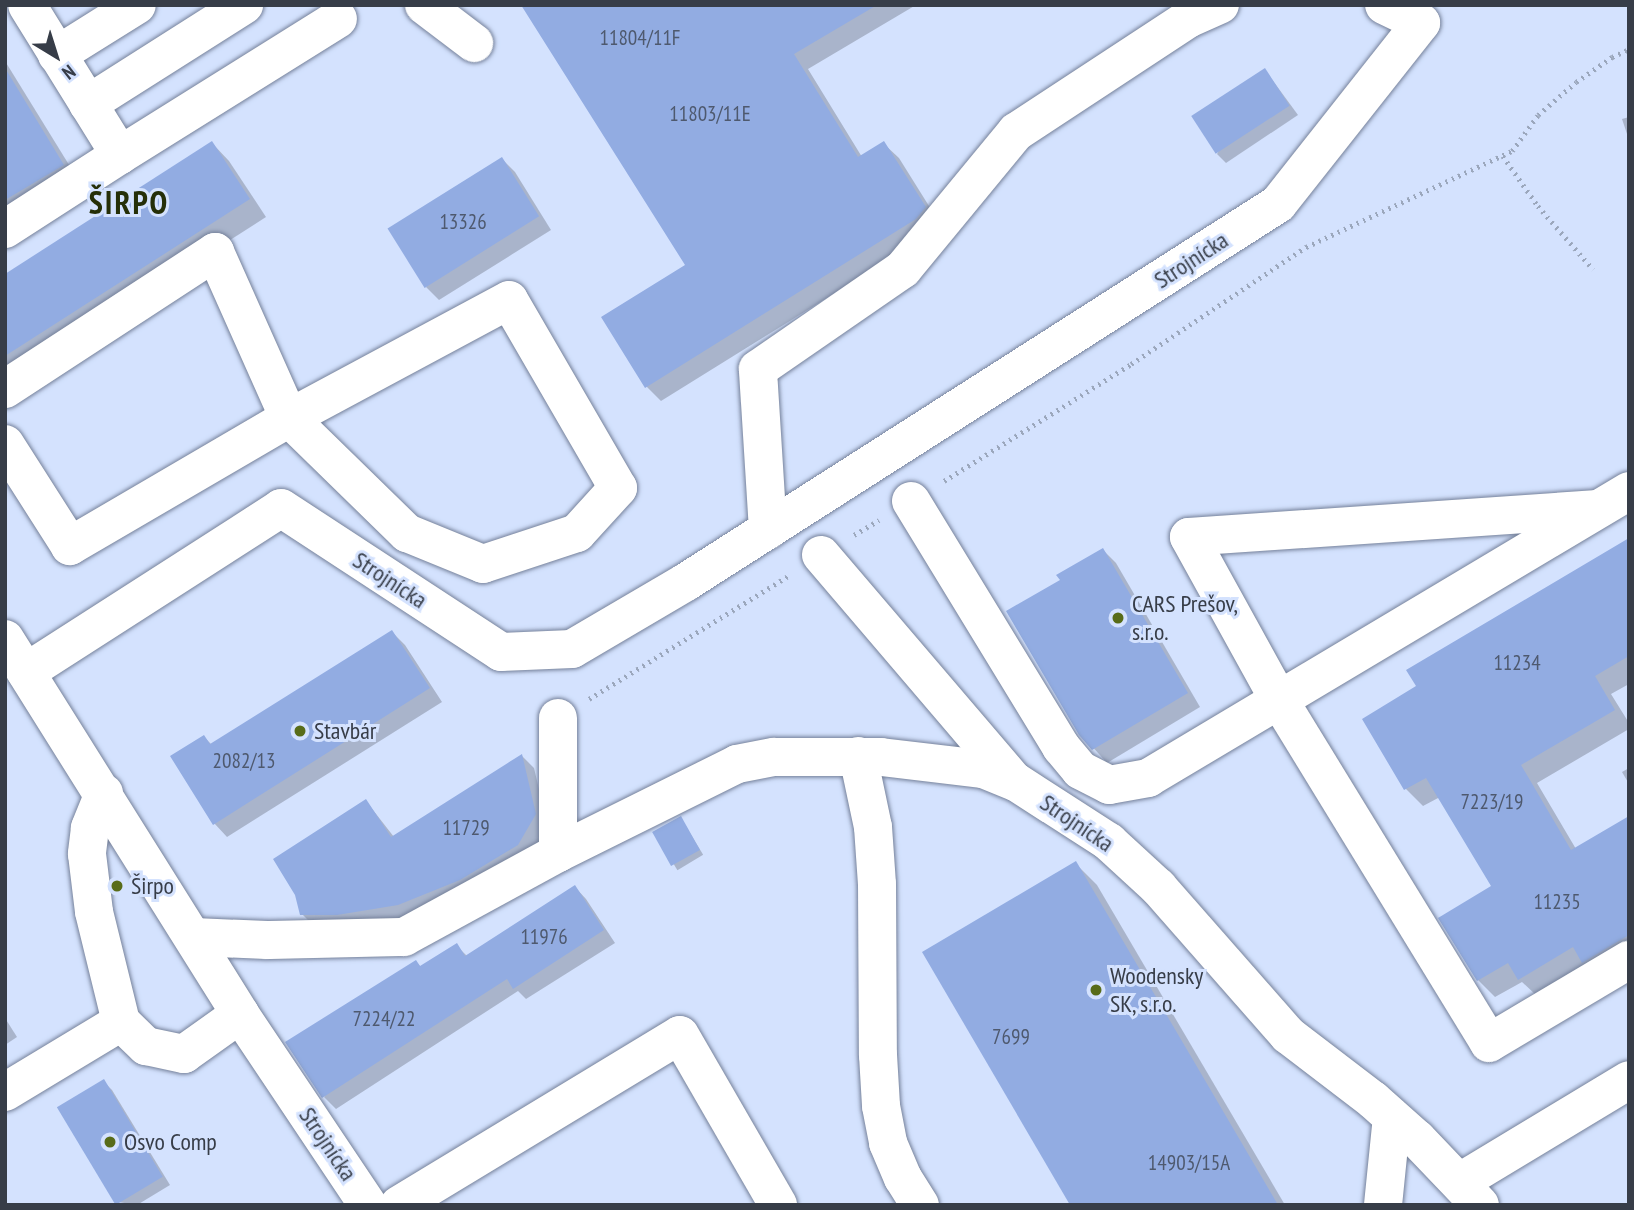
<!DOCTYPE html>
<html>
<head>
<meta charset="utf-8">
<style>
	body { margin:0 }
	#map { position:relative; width:1634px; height:1210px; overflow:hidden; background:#d4e2fe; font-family:"PT Sans Narrow",sans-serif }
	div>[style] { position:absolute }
	.shadow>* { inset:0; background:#0003; transform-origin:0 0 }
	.building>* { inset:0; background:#92ace2; transform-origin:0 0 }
	.path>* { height:4.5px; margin-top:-2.25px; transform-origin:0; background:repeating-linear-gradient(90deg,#9ba7bc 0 2px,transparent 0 7px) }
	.roads { filter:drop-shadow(0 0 2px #75819a) drop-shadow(0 0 2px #75819a) }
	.minor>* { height:38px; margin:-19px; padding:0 19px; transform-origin:19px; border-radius:19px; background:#fff }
	.dots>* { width:19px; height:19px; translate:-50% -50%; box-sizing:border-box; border:4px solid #d4e2fe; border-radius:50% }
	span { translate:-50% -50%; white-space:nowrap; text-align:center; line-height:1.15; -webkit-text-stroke:6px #d4e2fe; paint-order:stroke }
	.number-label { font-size:21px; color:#4e596e }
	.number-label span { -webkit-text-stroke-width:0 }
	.street-label { font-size:24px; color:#373d48 }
	.poi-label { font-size:24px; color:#373d48 }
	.left { translate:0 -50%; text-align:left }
	.district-label { font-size:32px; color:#252f08; font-weight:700; letter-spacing:2px }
	.frame { position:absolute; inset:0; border:7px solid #373d48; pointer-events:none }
	.north { position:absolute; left:21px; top:21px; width:70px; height:70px; -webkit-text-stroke:5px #d4e2fe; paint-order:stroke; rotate:142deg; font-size:19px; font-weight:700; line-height:28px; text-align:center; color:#373d48 }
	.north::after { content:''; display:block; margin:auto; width:24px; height:32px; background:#373d48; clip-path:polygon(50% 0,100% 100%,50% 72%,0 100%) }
</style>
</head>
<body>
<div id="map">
	<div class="shadow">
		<i style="clip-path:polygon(524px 5px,916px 5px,808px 69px,862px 157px,884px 144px,899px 158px,939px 222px,930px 234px,661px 401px,647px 387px,603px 317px,688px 265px)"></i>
		<i style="clip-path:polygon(5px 61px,79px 181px,5px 227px)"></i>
		<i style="clip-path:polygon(1265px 70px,1298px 115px,1226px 163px,1217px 154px)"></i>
		<i style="clip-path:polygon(1629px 117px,1629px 140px,1622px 119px)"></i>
		<i style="clip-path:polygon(212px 143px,229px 161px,266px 217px,5px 384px,5px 276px)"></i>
		<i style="clip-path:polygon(502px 159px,515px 172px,551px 230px,439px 300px,426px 287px)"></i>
		<i style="clip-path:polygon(1629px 540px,1629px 684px,1611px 694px,1629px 723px,1629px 729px,1537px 783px,1576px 849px,1629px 818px,1629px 962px,1537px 996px,1522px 982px,1495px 997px,1478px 980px,1493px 887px,1440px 797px,1423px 806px,1406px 789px,1418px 686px)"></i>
		<i style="clip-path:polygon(1103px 550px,1116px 563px,1200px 707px,1107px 763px,1081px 734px,1062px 581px)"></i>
		<i style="clip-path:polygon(392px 632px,405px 645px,442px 702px,227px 837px,214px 823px,204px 737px,212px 745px)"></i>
		<i style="clip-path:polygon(522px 756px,534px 768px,548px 827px,530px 857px,411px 917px,314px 926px,302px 914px,366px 801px,394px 837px)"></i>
		<i style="clip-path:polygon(1629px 768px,1629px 784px,1622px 772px)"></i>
		<i style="left:681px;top:818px;width:43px;height:30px;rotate:59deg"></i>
		<i style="clip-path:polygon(1076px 864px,1097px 885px,1285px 1205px,1072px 1205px)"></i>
		<i style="clip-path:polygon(575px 887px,586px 899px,615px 943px,526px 999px,518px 991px,336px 1109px,324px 1097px,416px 962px,422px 968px,457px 946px,467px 956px)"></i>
		<i style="clip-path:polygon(5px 1018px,17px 1037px,5px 1045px)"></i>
		<i style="clip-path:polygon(103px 1081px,112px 1090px,170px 1185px,137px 1205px,118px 1202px,60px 1108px)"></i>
	</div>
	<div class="building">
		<i style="clip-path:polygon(521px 5px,877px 5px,794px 54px,858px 157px,884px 141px,926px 207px,916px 219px,645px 388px,601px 317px,685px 265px)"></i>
		<i style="clip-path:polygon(5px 68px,64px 165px,5px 200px)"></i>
		<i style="left:1265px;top:68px;width:45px;height:88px;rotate:57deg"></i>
		<i style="clip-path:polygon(212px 141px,250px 199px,5px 356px,5px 274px)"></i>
		<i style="left:502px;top:157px;width:70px;height:135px;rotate:58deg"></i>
		<i style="clip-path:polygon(1629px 538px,1629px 656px,1595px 676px,1615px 710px,1521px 765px,1571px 850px,1629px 816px,1629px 935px,1582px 963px,1573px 947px,1518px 980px,1508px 963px,1477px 981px,1438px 918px,1491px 886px,1426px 778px,1404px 790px,1362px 719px,1416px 686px,1406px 670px)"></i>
		<i style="clip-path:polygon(1103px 548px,1188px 693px,1092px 750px,1079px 735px,1006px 611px,1060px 580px,1056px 575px)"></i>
		<i style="clip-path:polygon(392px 630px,430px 688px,213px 825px,170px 756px,204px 735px,210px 744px)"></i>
		<i style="clip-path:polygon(522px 754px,536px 814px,518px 845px,460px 880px,398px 905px,337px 915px,300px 915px,295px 895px,273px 859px,366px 799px,391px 837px)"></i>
		<i style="left:681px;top:816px;width:39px;height:33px;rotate:61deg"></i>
		<i style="clip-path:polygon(1076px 861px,1196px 1065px,1278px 1205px,1070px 1205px,922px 952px)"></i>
		<i style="clip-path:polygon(575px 885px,604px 930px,513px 989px,507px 979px,322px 1098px,285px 1042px,416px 960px,420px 966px,457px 943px,465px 956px)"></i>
		<i style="left:104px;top:1079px;width:114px;height:55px;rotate:59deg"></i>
	</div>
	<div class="path">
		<i style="left:1503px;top:156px;width:61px;rotate:55deg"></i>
		<i style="left:1538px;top:206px;width:84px;rotate:48.9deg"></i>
		<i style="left:944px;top:481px;width:221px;rotate:-32deg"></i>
		<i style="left:1131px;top:364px;width:211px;rotate:-33.8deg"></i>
		<i style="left:1306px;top:247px;width:227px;rotate:-25deg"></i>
		<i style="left:1512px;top:151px;width:44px;rotate:-54.2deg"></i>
		<i style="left:1538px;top:115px;width:50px;rotate:-41deg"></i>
		<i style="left:1576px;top:82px;width:44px;rotate:-34.8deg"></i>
		<i style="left:1612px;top:57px;width:19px;rotate:-25deg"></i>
		<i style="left:854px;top:535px;width:29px;rotate:-31deg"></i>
		<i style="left:589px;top:699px;width:236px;rotate:-31.7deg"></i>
	</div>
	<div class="roads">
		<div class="minor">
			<i style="left:424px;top:5px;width:63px;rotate:37.2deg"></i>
			<i style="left:57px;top:55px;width:94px;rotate:-32deg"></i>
			<i style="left:88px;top:104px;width:185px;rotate:-32.4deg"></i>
			<i style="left:120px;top:155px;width:257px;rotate:-32deg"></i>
			<i style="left:5px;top:229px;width:137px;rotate:-32.8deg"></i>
			<i style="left:120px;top:155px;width:176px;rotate:-121.8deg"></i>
			<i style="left:5px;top:389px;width:251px;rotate:-33.1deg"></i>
			<i style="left:215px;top:252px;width:182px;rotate:66deg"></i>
			<i style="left:289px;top:418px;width:165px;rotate:44.3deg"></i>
			<i style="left:407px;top:533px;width:82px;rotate:22.2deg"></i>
			<i style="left:483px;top:564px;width:99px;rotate:-18.3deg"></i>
			<i style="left:577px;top:533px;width:61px;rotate:-47.7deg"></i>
			<i style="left:618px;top:488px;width:217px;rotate:-120.1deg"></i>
			<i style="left:509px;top:300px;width:250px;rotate:151.8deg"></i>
			<i style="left:289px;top:418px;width:254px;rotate:149.7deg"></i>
			<i style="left:70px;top:546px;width:121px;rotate:-122.5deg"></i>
			<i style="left:911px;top:501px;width:288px;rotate:58.6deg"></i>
			<i style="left:1061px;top:747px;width:30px;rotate:50deg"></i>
			<i style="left:1080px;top:770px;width:33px;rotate:27deg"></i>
			<i style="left:1109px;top:785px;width:40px;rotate:-10deg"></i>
			<i style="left:1148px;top:778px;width:560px;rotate:-30.82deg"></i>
			<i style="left:1598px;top:509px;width:410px;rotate:176.1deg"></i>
			<i style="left:1189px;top:537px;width:186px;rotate:61.1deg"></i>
			<i style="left:1279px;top:700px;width:402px;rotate:58.5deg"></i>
			<i style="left:1489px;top:1043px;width:163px;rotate:-30.7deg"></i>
			<i style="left:768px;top:530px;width:161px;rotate:-93.6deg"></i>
			<i style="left:758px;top:369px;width:176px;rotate:-34.6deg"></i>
			<i style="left:903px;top:269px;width:178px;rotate:-50.5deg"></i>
			<i style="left:1016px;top:132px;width:206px;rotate:-33.3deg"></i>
			<i style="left:1188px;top:19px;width:35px;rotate:-24deg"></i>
			<i style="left:821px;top:555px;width:297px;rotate:49.5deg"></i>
			<i style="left:5px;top:639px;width:443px;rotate:57.9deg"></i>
			<i style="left:240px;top:1014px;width:230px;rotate:56.2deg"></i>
			<i style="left:26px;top:672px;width:303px;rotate:-32.7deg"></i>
			<i style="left:281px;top:508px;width:263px;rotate:33.2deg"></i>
			<i style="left:501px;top:652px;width:71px;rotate:-2.4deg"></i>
			<i style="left:572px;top:649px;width:132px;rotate:-30.4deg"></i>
			<i style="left:686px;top:582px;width:702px;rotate:-32.56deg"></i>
			<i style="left:1278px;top:204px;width:231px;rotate:-51.7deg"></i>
			<i style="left:1421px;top:23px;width:41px;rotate:-154.1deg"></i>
			<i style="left:858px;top:756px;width:73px;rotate:78.1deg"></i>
			<i style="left:873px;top:827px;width:57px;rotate:86deg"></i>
			<i style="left:877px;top:884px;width:171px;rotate:89.7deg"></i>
			<i style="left:878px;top:1055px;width:51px;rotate:86.6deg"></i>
			<i style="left:881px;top:1106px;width:38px;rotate:79deg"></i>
			<i style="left:888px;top:1143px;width:38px;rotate:67deg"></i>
			<i style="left:903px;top:1178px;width:32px;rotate:58deg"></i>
			<i style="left:104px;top:793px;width:38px;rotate:112deg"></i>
			<i style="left:90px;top:828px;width:26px;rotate:97deg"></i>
			<i style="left:87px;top:854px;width:58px;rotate:83.1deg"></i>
			<i style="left:94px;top:912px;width:113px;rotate:76.2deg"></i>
			<i style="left:121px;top:1022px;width:35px;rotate:44deg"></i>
			<i style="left:146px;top:1046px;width:39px;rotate:12deg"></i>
			<i style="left:184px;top:1054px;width:69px;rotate:-35.5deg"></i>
			<i style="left:558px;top:853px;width:200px;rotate:-26.4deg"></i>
			<i style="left:737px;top:764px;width:38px;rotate:-11deg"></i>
			<i style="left:774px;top:757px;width:107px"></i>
			<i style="left:881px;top:757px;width:103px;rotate:6.7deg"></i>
			<i style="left:983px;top:769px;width:35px;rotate:22deg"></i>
			<i style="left:1016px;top:782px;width:111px;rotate:32.8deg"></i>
			<i style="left:1109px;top:842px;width:67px;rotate:42.6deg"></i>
			<i style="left:1158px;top:887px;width:197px;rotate:48.7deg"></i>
			<i style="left:1288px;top:1035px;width:107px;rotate:37.4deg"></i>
			<i style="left:1373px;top:1100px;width:59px;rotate:41.6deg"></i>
			<i style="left:1417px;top:1139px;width:91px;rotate:46.3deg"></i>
			<i style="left:194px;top:937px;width:73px;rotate:2.4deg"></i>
			<i style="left:267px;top:940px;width:137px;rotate:-1.3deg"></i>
			<i style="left:404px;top:937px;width:175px;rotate:-28.6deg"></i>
			<i style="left:558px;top:853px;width:135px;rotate:-90deg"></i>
			<i style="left:5px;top:1092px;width:135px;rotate:-31.1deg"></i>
			<i style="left:1460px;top:1182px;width:197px;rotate:-31.1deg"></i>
			<i style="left:399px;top:1205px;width:328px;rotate:-31.2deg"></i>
			<i style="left:680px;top:1035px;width:196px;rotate:60deg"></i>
			<i style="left:1383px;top:1205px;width:88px;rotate:-84.2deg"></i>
		</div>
	</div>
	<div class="dots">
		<i style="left:1118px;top:618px;background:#586c19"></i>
		<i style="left:300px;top:731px;background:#586c19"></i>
		<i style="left:117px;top:886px;background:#586c19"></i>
		<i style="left:1096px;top:990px;background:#586c19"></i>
		<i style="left:110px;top:1142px;background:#586c19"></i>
	</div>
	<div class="number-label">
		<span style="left:640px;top:38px">11804/11F</span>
		<span style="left:710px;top:114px">11803/11E</span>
		<span style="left:463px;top:222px">13326</span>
		<span style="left:1517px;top:663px">11234</span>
		<span style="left:244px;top:761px">2082/13</span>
		<span style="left:1492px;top:802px">7223/19</span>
		<span style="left:466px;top:828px">11729</span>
		<span style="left:1557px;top:902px">11235</span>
		<span style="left:544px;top:937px">11976</span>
		<span style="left:384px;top:1019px">7224/22</span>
		<span style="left:1011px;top:1037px">7699</span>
		<span style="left:1189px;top:1163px">14903/15A</span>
	</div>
	<div class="street-label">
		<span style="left:1191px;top:260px;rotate:-33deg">Strojnícka</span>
		<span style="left:390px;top:580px;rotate:33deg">Strojnícka</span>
		<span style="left:1077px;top:823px;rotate:34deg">Strojnícka</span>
		<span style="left:328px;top:1144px;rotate:56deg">Strojnícka</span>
	</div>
	<div class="poi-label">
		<span class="left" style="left:1132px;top:618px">CARS Prešov,<br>s.r.o.</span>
		<span class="left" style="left:314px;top:731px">Stavbár</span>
		<span class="left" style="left:131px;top:886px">Širpo</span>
		<span class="left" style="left:1110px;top:990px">Woodensky<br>SK, s.r.o.</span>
		<span class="left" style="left:124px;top:1142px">Osvo Comp</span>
	</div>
	<div class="district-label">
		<span style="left:129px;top:202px">ŠIRPO</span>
	</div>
	<div class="frame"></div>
	<div class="north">N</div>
</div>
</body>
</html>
